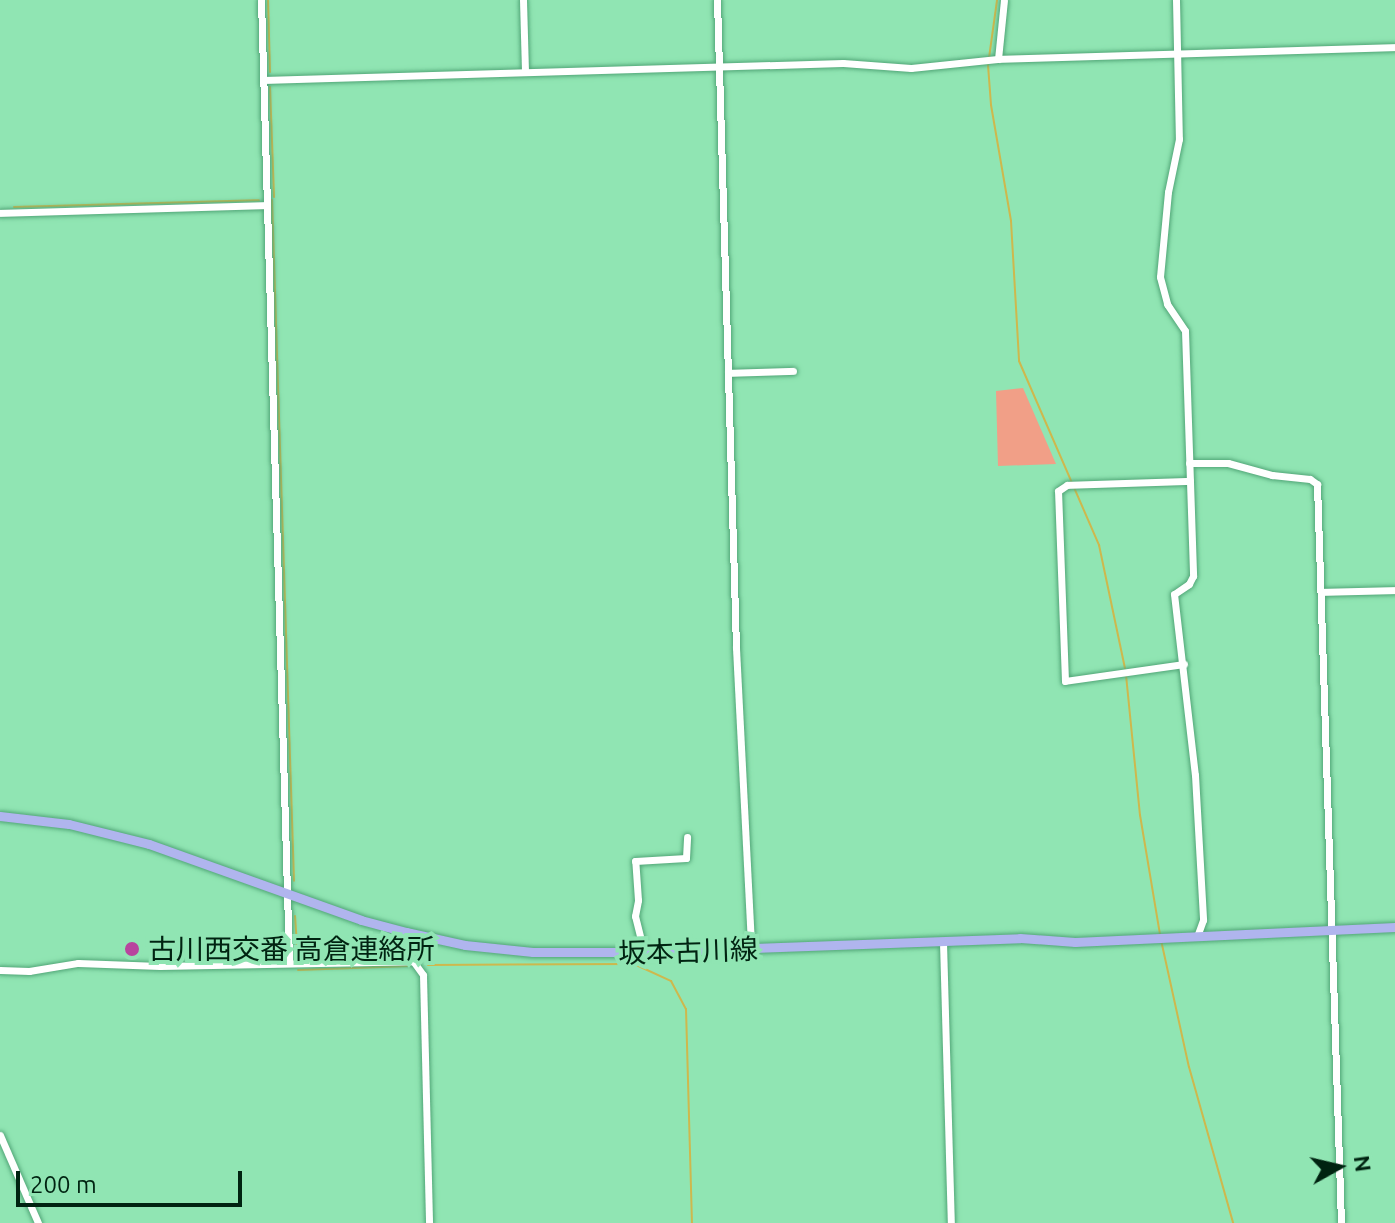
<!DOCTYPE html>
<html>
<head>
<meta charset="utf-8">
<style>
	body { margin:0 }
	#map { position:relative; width:1395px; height:1223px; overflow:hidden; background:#90e5b3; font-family:Ubuntu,"Noto Sans JP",sans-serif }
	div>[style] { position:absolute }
	.green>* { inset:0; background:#f19f87 }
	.stream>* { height:2px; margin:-1px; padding:0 1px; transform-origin:1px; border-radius:1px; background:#ceb84d }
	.roads { filter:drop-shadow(0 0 2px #51a677) drop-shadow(0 0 2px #51a677) }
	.minor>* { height:7px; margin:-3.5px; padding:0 3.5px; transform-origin:3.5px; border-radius:3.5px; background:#fff }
	.major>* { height:9px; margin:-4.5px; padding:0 4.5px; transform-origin:4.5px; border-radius:4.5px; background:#b0b5ee }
	.dots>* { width:22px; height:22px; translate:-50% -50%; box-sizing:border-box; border:4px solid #90e5b3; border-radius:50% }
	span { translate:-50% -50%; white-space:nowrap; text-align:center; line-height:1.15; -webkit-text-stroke:8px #90e5b3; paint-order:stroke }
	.poi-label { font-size:28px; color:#002311 }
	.left { translate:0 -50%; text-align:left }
	.street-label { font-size:28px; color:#002311 }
	.north { position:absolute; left:1299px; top:1127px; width:80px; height:80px; -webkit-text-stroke:6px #90e5b3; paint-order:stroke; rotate:82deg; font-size:22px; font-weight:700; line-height:32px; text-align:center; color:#002311 }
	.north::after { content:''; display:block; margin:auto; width:28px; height:36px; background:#002311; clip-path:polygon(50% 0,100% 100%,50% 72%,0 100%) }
	.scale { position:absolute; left:16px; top:1171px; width:226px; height:36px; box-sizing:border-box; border:4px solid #002311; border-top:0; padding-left:10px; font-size:24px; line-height:28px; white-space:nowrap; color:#002311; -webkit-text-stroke:6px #90e5b3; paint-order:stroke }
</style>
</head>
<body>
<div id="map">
	<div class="green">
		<i style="clip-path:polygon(1023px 388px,1056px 464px,998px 466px,996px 391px)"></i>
	</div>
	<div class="stream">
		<i style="left:268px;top:0;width:72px;rotate:88.4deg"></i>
		<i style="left:989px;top:58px;width:59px;rotate:-82.1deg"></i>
		<i style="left:988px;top:65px;width:40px;rotate:85.7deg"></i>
		<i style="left:991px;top:105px;width:118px;rotate:80.2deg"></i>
		<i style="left:1011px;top:221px;width:140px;rotate:86.7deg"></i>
		<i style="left:1019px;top:361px;width:201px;rotate:66.5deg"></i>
		<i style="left:1099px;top:545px;width:126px;rotate:78.1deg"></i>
		<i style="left:270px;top:87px;width:110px;rotate:87.9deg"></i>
		<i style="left:272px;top:200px;width:681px;rotate:88.15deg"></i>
		<i style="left:14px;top:207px;width:245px;rotate:-1.6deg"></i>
		<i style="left:1126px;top:675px;width:141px;rotate:84.3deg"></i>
		<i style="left:1140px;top:815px;width:121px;rotate:80.5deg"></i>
		<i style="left:295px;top:916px;width:32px;rotate:86deg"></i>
		<i style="left:1161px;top:940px;width:130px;rotate:77.6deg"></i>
		<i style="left:1189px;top:1067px;width:162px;rotate:74.2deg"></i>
		<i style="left:428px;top:965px;width:206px;rotate:-0.3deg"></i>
		<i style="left:634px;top:964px;width:41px;rotate:24.7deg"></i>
		<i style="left:671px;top:981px;width:32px;rotate:62deg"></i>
		<i style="left:686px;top:1009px;width:214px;rotate:88.4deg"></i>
		<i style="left:298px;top:970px;width:111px;rotate:-2.1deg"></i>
	</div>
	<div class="roads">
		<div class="minor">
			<i style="left:261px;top:0;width:963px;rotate:88.33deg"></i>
			<i style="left:523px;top:0;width:72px;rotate:88.4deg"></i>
			<i style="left:717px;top:0;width:648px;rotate:88.32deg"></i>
			<i style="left:736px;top:648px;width:301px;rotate:87.1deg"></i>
			<i style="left:1176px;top:0;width:139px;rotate:88.8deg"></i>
			<i style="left:1179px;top:139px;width:54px;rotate:101.7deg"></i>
			<i style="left:1168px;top:192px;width:85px;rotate:95.4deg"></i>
			<i style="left:1160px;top:277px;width:28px;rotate:75deg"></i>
			<i style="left:1167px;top:304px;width:32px;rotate:56deg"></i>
			<i style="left:1185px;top:331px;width:245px;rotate:88.1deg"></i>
			<i style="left:1193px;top:576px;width:9px;rotate:117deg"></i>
			<i style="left:1189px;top:584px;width:18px;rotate:146deg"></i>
			<i style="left:1174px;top:594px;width:182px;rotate:83.4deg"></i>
			<i style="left:1195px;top:775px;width:145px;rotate:86.8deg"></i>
			<i style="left:1203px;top:920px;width:15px;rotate:110deg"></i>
			<i style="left:998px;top:59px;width:59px;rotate:-84.2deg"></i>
			<i style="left:263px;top:80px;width:580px;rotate:-1.68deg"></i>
			<i style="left:843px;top:63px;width:68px;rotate:4.2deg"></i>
			<i style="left:911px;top:68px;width:87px;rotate:-5.9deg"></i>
			<i style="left:998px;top:59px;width:397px;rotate:-1.7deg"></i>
			<i style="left:0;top:213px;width:266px;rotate:-1.7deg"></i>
			<i style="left:728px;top:373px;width:65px;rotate:-1.8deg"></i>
			<i style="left:1189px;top:463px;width:39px"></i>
			<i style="left:1228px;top:463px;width:46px;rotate:15.3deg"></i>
			<i style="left:1272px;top:475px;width:38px;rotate:6deg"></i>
			<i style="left:1310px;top:479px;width:9px;rotate:36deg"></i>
			<i style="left:1317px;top:484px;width:739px;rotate:88.14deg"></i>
			<i style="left:1321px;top:592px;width:74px;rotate:-1.5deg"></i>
			<i style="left:1184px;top:664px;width:120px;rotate:171.9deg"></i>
			<i style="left:1065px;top:681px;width:190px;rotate:-92.1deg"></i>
			<i style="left:1058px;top:491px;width:11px;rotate:-34deg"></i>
			<i style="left:1067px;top:485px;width:123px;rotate:-1.9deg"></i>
			<i style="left:943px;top:942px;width:281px;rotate:88.4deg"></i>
			<i style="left:644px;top:952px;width:37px;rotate:-104deg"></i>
			<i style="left:635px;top:916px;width:16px;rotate:-79deg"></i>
			<i style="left:638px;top:900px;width:39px;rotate:-94deg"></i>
			<i style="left:635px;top:861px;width:51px;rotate:-3.4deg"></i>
			<i style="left:686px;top:858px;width:21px;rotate:-87deg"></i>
			<i style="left:0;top:970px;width:29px;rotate:2deg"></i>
			<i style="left:29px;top:971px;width:50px;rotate:-9.3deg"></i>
			<i style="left:78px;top:963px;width:82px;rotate:2.1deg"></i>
			<i style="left:160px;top:966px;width:253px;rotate:-1.1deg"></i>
			<i style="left:413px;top:961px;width:17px;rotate:54deg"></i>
			<i style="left:423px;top:975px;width:248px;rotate:88.6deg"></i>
			<i style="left:0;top:1135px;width:96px;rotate:66.6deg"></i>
		</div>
		<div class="major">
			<i style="left:0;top:816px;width:69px;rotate:6.6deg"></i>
			<i style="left:69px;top:824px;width:82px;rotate:14deg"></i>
			<i style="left:149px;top:844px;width:225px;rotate:19.7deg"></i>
			<i style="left:361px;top:920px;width:47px;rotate:14.9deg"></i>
			<i style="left:406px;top:932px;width:60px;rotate:12.4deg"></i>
			<i style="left:465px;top:945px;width:68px;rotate:5.9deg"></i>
			<i style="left:533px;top:952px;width:111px"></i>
			<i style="left:644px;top:952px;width:376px;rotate:-2.1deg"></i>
			<i style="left:1020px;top:938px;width:55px;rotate:4.2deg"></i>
			<i style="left:1075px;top:942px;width:320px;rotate:-2.7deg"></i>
		</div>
	</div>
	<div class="dots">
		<i style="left:132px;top:949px;background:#b8459e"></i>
	</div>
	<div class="poi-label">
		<span class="left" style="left:148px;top:949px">古川西交番 高倉連絡所</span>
	</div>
	<div class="street-label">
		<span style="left:688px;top:951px;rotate:-2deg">坂本古川線</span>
	</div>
	<div class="north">N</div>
	<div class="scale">200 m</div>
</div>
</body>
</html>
